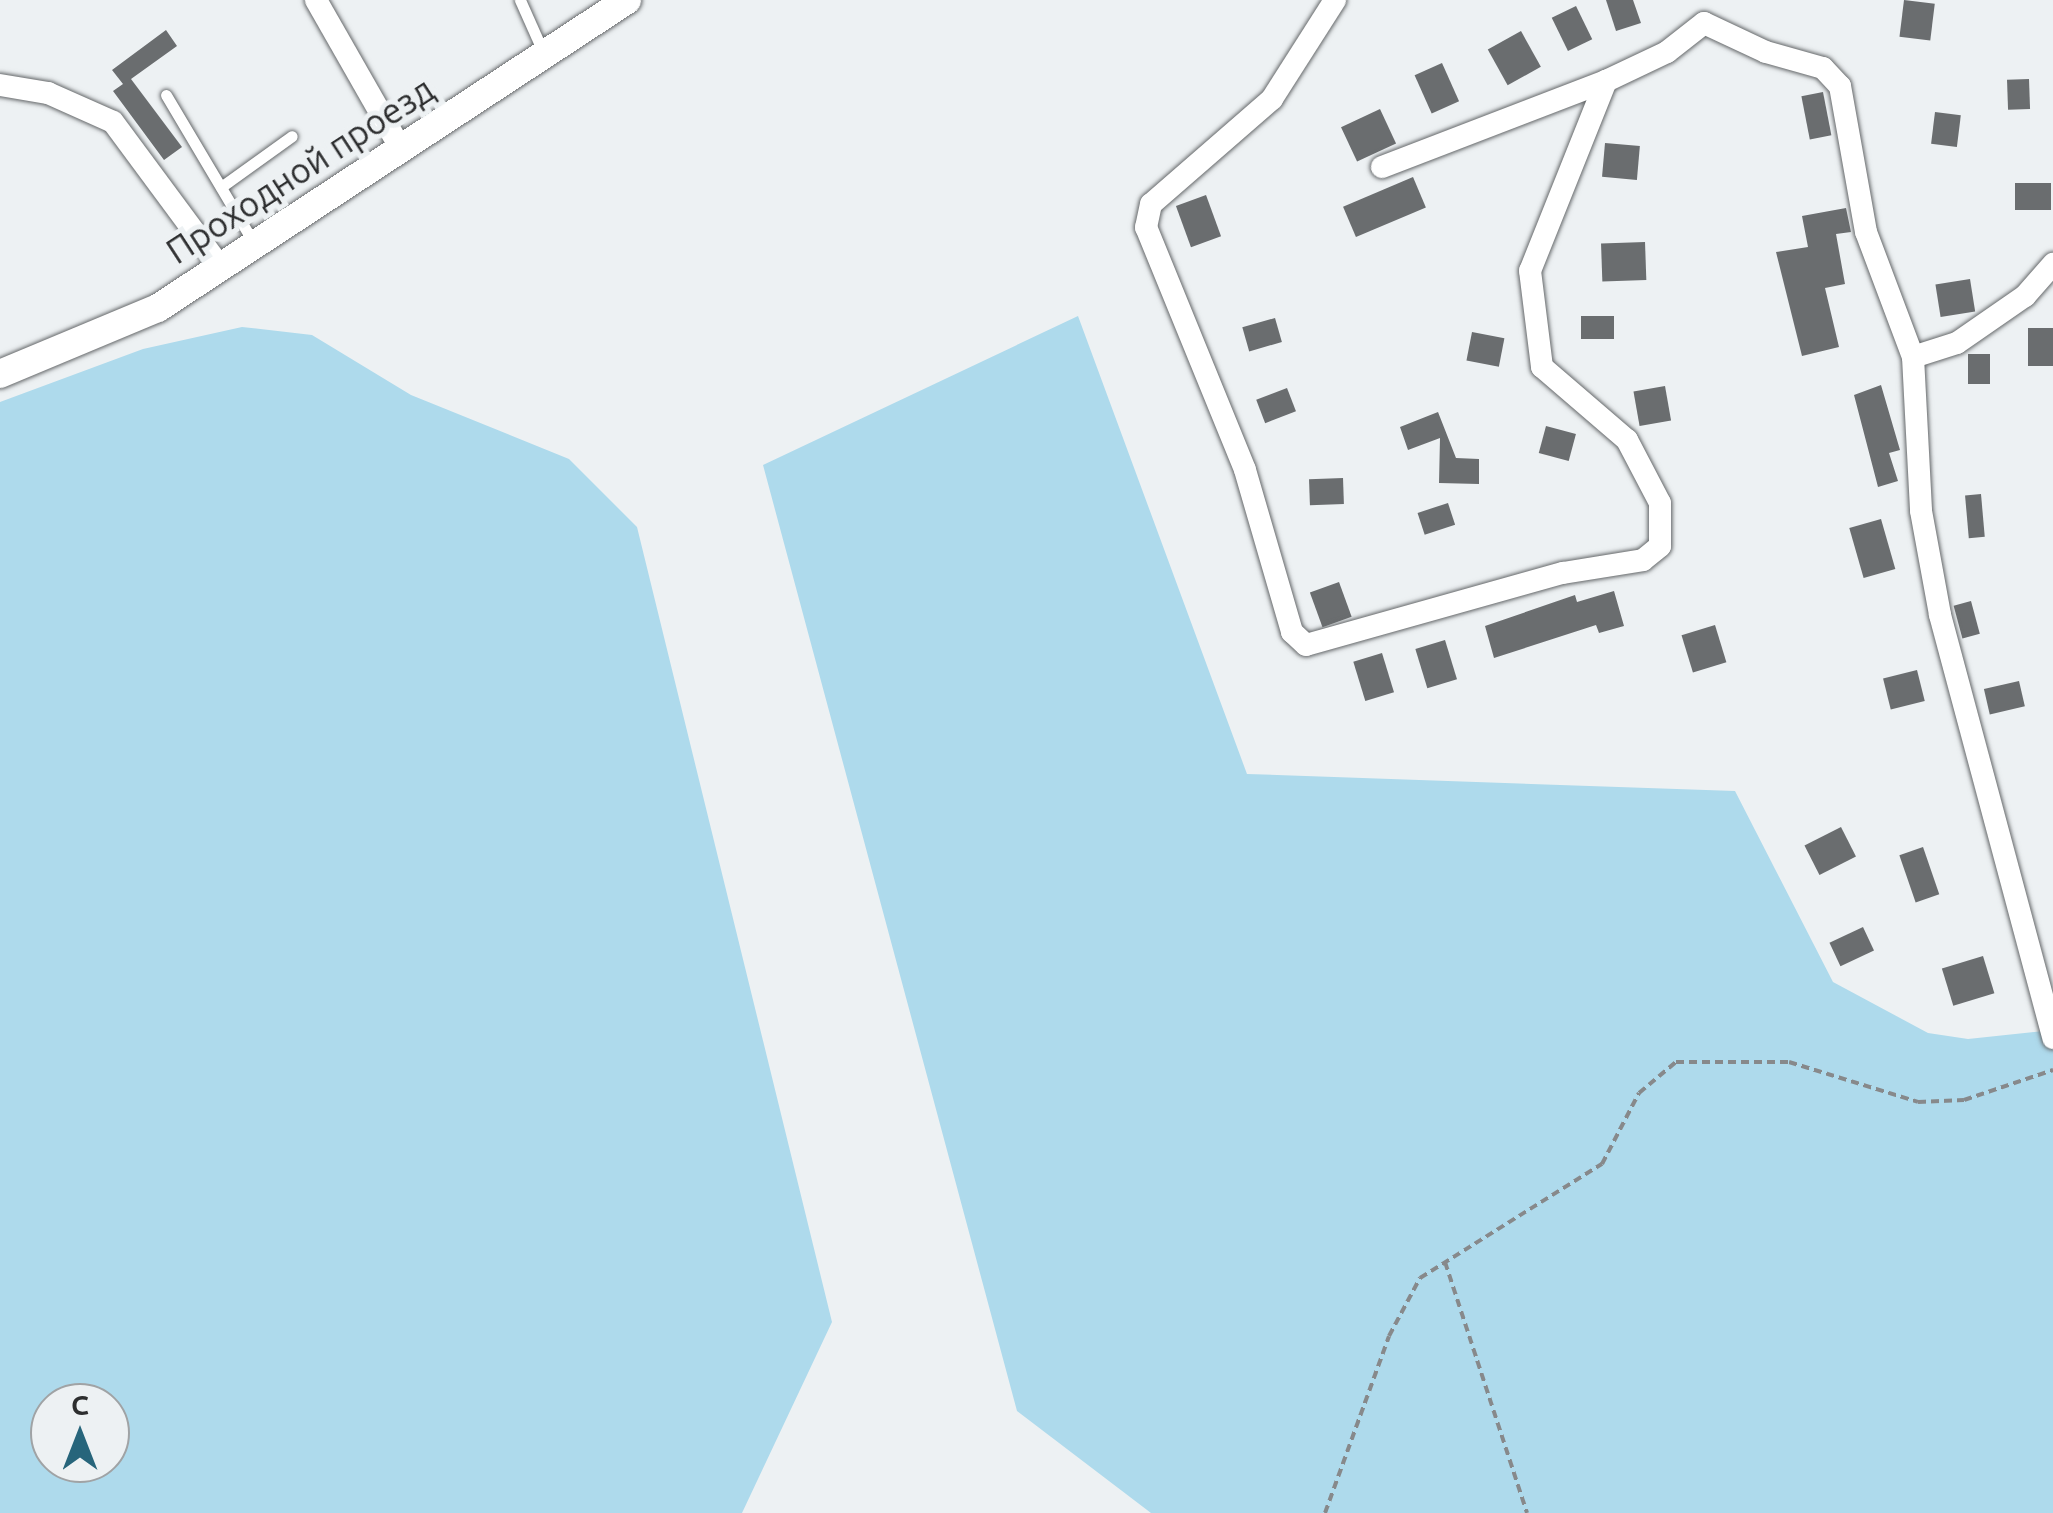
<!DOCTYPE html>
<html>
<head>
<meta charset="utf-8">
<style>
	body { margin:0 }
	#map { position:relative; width:2053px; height:1513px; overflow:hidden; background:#edf1f3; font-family:Ubuntu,sans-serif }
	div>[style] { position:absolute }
	.green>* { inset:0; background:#aedaec }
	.building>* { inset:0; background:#6a6d6f; transform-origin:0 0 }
	.path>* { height:4px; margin-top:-2px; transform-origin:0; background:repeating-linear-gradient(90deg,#87898b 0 8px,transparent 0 13px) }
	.roads { filter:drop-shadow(0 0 2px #65686a) drop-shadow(0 0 2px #65686a) }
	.service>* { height:11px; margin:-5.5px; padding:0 5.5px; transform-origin:5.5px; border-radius:5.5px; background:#fff }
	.minor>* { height:22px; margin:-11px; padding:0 11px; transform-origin:11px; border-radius:11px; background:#fff }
	.tertiary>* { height:28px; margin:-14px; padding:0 14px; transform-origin:14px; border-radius:14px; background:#fff }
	span { translate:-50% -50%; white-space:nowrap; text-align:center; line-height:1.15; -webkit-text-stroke:10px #edf1f3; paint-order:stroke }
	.street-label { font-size:35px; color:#2d2e2f }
	.north { position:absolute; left:30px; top:1383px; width:100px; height:100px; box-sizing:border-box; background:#edf1f3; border:2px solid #a0a3a5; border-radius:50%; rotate:0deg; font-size:28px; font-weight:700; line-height:40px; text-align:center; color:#2d2e2f }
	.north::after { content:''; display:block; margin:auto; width:35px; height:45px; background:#27657b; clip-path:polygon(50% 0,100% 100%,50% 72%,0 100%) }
</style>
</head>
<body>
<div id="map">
	<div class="green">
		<i style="clip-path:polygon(1078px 316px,1247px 774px,1735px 791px,1833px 982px,1928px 1033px,1968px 1039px,2053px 1030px,2053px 1513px,1151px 1513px,1017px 1411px,763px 465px)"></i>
		<i style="clip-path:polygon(evenodd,242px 327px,312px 335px,411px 395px,569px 459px,637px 527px,832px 1322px,742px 1513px,0 1513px,0 402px,143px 349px,242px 327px,110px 1403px,110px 1463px,50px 1463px,50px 1403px,110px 1403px)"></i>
	</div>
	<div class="building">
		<i style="clip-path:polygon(1606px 0,1633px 0,1641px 23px,1616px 31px)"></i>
		<i style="left:1904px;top:0;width:31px;height:37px;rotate:7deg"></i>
		<i style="left:1576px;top:6px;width:37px;height:27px;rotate:64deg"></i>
		<i style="clip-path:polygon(166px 30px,177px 46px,131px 79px,182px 147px,164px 160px,113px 91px,123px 84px,112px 70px)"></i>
		<i style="left:1521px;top:31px;width:41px;height:38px;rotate:61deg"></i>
		<i style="left:1442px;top:63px;width:42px;height:30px;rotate:66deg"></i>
		<i style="left:2029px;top:79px;width:30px;height:22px;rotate:88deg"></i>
		<i style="left:1823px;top:92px;width:44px;height:22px;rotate:79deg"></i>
		<i style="left:1380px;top:109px;width:38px;height:43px;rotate:65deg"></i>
		<i style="left:1935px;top:112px;width:26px;height:32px;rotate:7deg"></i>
		<i style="left:1605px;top:143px;width:35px;height:34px;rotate:5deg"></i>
		<i style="left:1413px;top:177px;width:33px;height:76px;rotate:67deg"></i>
		<i style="left:2051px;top:183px;width:27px;height:36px;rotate:90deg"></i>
		<i style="left:1206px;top:195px;width:44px;height:32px;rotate:70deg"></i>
		<i style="clip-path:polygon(1846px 208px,1851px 232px,1836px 234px,1845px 284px,1825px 288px,1839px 347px,1802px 356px,1776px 252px,1808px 247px,1802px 216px)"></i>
		<i style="left:1645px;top:242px;width:38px;height:44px;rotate:88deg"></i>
		<i style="left:1970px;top:279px;width:33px;height:35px;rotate:81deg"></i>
		<i style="left:1581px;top:316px;width:33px;height:23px"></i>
		<i style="left:1275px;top:318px;width:25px;height:34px;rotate:74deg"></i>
		<i style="left:2028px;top:328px;width:25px;height:38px"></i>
		<i style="left:1472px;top:332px;width:33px;height:29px;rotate:11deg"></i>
		<i style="left:1968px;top:354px;width:22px;height:30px"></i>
		<i style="clip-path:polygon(1881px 385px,1900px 450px,1889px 453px,1898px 481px,1878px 487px,1854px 395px)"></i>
		<i style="left:1665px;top:386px;width:35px;height:32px;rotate:80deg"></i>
		<i style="left:1287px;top:388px;width:25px;height:33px;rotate:69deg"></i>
		<i style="clip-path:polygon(1438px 412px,1456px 458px,1479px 459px,1479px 484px,1439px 483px,1440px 438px,1408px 450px,1400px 427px)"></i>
		<i style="left:1546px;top:426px;width:31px;height:28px;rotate:15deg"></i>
		<i style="left:1343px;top:478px;width:26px;height:34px;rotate:88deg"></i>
		<i style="left:1981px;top:494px;width:43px;height:16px;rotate:85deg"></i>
		<i style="left:1448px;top:503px;width:23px;height:32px;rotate:72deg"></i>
		<i style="left:1881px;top:519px;width:52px;height:33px;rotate:74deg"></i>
		<i style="left:1339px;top:582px;width:37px;height:31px;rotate:70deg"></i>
		<i style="clip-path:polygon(1614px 591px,1624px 626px,1599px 633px,1596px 625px,1494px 658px,1485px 626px,1575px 595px,1577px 602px)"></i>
		<i style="left:1971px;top:601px;width:34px;height:18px;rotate:75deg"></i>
		<i style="left:1715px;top:625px;width:39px;height:35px;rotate:73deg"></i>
		<i style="left:1445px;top:640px;width:41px;height:31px;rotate:73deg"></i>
		<i style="left:1382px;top:653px;width:41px;height:30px;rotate:73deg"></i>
		<i style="left:1917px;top:670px;width:32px;height:35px;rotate:76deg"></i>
		<i style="left:2019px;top:681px;width:26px;height:36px;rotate:77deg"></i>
		<i style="left:1841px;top:827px;width:33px;height:41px;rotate:63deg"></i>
		<i style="left:1923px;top:847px;width:50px;height:25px;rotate:71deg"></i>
		<i style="left:1863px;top:927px;width:26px;height:37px;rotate:65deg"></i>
		<i style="left:1983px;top:956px;width:39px;height:43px;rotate:73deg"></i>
	</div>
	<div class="path">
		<i style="left:1445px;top:1262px;width:264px;rotate:71.9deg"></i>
		<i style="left:1325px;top:1513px;width:188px;rotate:-70.1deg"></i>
		<i style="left:1389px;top:1336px;width:66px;rotate:-61.9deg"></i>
		<i style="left:1420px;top:1278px;width:215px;rotate:-32.1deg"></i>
		<i style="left:1602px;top:1164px;width:80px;rotate:-62.5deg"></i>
		<i style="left:1639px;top:1093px;width:48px;rotate:-40deg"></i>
		<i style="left:1676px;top:1062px;width:113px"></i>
		<i style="left:1789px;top:1062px;width:135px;rotate:17.2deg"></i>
		<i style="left:1918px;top:1102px;width:46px;rotate:-2.5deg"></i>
		<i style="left:1964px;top:1100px;width:94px;rotate:-18.6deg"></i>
	</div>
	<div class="roads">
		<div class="service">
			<i style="left:520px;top:0;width:59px;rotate:66deg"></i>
			<i style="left:166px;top:95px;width:174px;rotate:59.3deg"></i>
			<i style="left:221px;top:187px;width:87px;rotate:-35.7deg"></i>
		</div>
		<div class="minor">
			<i style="left:316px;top:0;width:172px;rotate:60.3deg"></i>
			<i style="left:1335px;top:0;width:117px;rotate:122.5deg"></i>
			<i style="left:1272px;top:99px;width:160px;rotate:139deg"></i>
			<i style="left:1151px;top:204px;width:24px;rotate:102deg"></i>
			<i style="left:1146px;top:227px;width:262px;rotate:67.8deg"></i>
			<i style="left:1245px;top:470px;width:169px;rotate:73.8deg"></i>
			<i style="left:1292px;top:632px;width:19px;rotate:43deg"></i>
			<i style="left:1306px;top:645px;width:267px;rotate:-15.7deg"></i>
			<i style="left:1563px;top:573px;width:81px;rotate:-9.2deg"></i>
			<i style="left:1643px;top:560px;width:22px;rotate:-39deg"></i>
			<i style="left:1660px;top:546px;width:43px;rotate:-90deg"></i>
			<i style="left:1660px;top:503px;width:71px;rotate:-117.6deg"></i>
			<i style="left:1627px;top:440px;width:112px;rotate:-139.3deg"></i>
			<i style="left:1542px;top:367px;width:97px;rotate:-97.1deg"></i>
			<i style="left:1530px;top:271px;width:205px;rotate:-68.2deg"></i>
			<i style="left:1704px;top:23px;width:68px;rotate:25.1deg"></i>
			<i style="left:1766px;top:52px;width:59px;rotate:15.7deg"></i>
			<i style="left:1823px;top:68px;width:25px;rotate:47deg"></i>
			<i style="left:1840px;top:86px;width:148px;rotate:79.9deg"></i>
			<i style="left:1866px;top:232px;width:134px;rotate:69.4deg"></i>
			<i style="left:1913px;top:357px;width:154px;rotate:87deg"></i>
			<i style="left:1921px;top:511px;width:106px;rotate:79.6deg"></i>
			<i style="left:1940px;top:615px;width:438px;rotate:75deg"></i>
			<i style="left:0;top:85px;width:49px;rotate:9.5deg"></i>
			<i style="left:48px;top:93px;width:71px;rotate:24deg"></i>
			<i style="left:113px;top:122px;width:182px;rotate:53.5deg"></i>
			<i style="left:1382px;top:167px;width:240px;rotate:-21deg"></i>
			<i style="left:1606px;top:81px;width:68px;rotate:-25.4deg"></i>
			<i style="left:1667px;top:52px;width:47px;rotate:-38.1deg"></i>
			<i style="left:1913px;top:357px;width:46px;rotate:-17.7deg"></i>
			<i style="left:1957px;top:343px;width:83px;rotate:-34.7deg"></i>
			<i style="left:2025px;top:296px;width:43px;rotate:-48.8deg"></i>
		</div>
		<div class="tertiary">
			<i style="left:0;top:374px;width:171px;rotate:-22.7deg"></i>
			<i style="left:158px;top:308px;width:561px;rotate:-33.29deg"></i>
		</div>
	</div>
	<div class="street-label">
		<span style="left:300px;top:170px;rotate:-33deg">Проходной проезд</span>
	</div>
	<div class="north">С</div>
</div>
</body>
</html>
